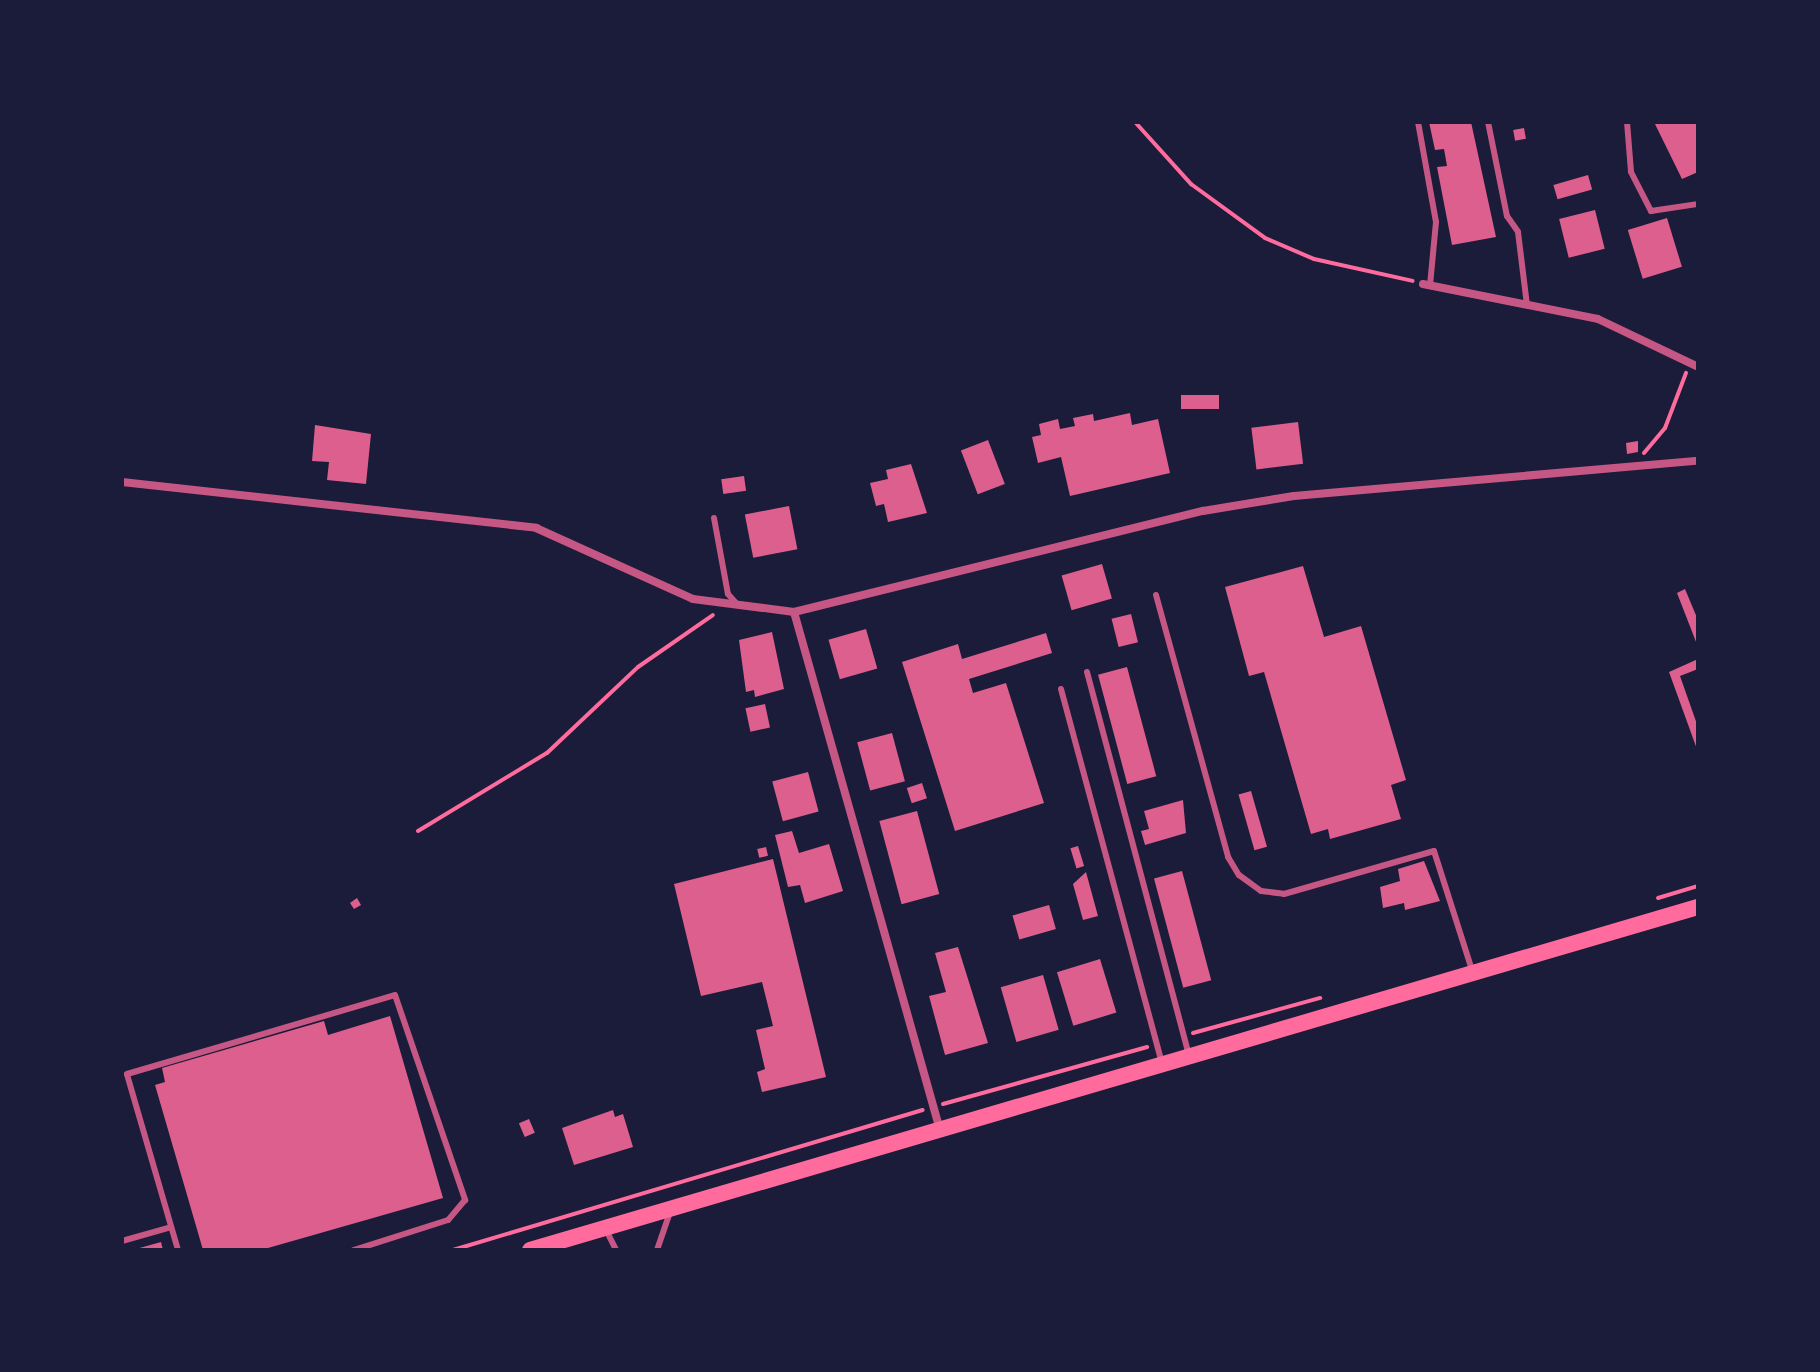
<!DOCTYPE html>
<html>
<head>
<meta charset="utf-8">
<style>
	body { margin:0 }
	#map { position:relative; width:1820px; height:1372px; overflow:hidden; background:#1b1b3a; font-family:"Zilla Slab",serif }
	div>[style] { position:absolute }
	.building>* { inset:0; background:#dd5f8e; transform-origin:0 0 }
	.path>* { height:4px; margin:-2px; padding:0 2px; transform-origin:2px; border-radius:2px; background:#ff6b9d }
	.service>* { height:6px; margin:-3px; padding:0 3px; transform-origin:3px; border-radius:3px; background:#c65784 }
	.minor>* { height:8px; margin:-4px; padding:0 4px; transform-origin:4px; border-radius:4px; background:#c65784 }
	.secondary>* { height:16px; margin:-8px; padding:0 8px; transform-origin:8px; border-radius:8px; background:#ff6b9d }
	span { translate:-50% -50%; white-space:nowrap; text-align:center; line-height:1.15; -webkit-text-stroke:6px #1b1b3a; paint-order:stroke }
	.frame { position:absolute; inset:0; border:124px solid #1b1b3a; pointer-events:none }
</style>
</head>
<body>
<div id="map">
	<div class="building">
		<i style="clip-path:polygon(1429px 122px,1471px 122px,1496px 237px,1452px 245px,1437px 167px,1447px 166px,1444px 149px,1435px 150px)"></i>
		<i style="clip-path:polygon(1654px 122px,1698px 122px,1698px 172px,1682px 179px)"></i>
		<i style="left:1524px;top:128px;width:11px;height:11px;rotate:80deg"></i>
		<i style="left:1588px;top:175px;width:15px;height:36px;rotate:74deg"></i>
		<i style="left:1595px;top:210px;width:40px;height:37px;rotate:76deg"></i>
		<i style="left:1667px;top:218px;width:51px;height:41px;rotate:73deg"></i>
		<i style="left:1181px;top:395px;width:38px;height:14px"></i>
		<i style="clip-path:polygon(1130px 413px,1132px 425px,1158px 419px,1170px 473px,1070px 496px,1061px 457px,1038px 463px,1032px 437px,1041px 435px,1039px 424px,1058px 419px,1060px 429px,1075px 426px,1073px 418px,1093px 414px,1094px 421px)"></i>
		<i style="left:1298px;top:422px;width:42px;height:47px;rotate:83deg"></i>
		<i style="clip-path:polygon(315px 425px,371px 434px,366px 484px,327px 480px,329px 462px,312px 461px)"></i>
		<i style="left:988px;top:440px;width:47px;height:29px;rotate:69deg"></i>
		<i style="clip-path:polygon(1638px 441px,1638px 452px,1627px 454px,1626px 443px)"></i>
		<i style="clip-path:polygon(911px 464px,927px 513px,888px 522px,884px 504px,876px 506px,870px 483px,888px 479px,886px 470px)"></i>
		<i style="left:744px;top:476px;width:15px;height:23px;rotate:82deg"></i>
		<i style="left:789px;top:506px;width:44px;height:45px;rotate:79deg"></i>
		<i style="left:1102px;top:564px;width:36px;height:42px;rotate:74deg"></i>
		<i style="clip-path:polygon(1303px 566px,1324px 637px,1361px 626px,1406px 780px,1391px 785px,1401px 819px,1330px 839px,1328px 829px,1311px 834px,1264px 672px,1249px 676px,1225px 587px)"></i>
		<i style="clip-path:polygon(1685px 589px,1698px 620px,1698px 647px,1677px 593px)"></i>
		<i style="left:1131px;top:614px;width:29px;height:20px;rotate:76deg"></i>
		<i style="left:866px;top:629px;width:41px;height:39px;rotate:74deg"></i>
		<i style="clip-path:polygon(772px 632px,784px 689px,755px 697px,754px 690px,746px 692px,739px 640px)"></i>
		<i style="clip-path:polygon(1046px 633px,1052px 653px,969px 679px,973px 693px,1006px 683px,1044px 803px,955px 831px,902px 662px,958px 644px,962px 659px)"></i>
		<i style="clip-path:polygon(1698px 659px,1698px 669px,1680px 676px,1698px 727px,1698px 752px,1669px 672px)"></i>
		<i style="left:1127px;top:667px;width:113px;height:30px;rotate:75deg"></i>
		<i style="left:765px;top:704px;width:24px;height:20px;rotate:78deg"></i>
		<i style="left:892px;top:733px;width:50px;height:36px;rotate:75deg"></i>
		<i style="left:808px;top:772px;width:41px;height:37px;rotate:75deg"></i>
		<i style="left:922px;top:783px;width:16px;height:16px;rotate:72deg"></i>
		<i style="left:1251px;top:791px;width:58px;height:13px;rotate:74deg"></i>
		<i style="clip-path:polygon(1183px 800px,1186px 833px,1145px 845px,1141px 831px,1149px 829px,1144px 811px)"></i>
		<i style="left:917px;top:811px;width:86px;height:39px;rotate:75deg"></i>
		<i style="clip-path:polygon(792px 831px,799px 853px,829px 844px,843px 891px,805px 903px,800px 885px,788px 887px,775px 835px)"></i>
		<i style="left:1078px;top:846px;width:21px;height:8px;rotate:73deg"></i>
		<i style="left:766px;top:847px;width:9px;height:9px;rotate:77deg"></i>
		<i style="clip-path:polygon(773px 859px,826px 1077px,762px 1092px,757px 1072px,765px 1069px,756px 1030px,773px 1026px,762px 982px,701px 996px,674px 884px)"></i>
		<i style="clip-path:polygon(1424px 861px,1440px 901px,1405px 910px,1404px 903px,1383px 908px,1380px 887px,1400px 881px,1398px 869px)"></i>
		<i style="left:1182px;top:871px;width:113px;height:29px;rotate:75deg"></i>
		<i style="clip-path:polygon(1086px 872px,1098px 916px,1083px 920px,1073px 884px)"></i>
		<i style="clip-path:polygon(357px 898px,361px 905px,354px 909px,350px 903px)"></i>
		<i style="left:1049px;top:905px;width:25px;height:38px;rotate:74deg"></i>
		<i style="clip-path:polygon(958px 947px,988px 1043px,945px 1055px,929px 996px,946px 992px,935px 953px)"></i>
		<i style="left:1100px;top:959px;width:56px;height:45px;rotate:73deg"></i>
		<i style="left:1043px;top:975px;width:57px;height:44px;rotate:74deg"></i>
		<i style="clip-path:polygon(390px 1016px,443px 1198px,261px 1250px,203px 1250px,155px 1085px,165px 1082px,162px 1068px,324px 1021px,328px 1035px)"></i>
		<i style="clip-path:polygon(613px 1110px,615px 1117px,623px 1114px,633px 1147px,574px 1165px,562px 1128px)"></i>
		<i style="left:529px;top:1119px;width:15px;height:11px;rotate:67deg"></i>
		<i style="clip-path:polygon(161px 1242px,163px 1250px,137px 1250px,136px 1249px)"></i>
	</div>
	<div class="path">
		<i style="left:1135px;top:122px;width:84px;rotate:47.9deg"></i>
		<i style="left:1191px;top:184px;width:92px;rotate:36.1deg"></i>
		<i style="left:1265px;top:238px;width:53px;rotate:23.2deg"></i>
		<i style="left:1314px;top:259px;width:101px;rotate:12.5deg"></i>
		<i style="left:1644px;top:453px;width:33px;rotate:-50deg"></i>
		<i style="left:1665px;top:428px;width:59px;rotate:-69.1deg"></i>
		<i style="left:418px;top:831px;width:151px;rotate:-31.2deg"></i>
		<i style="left:547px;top:753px;width:125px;rotate:-43.4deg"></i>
		<i style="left:638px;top:667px;width:91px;rotate:-34.7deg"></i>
		<i style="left:1658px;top:898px;width:42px;rotate:-16.7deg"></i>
		<i style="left:1193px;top:1033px;width:132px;rotate:-15.4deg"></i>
		<i style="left:943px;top:1104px;width:212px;rotate:-15.6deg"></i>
		<i style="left:453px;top:1250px;width:490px;rotate:-16.6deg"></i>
	</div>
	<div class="service">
		<i style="left:1418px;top:122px;width:102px;rotate:79.8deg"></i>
		<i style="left:1436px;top:222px;width:63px;rotate:95.4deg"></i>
		<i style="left:1488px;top:122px;width:96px;rotate:78.6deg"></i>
		<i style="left:1507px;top:216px;width:19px;rotate:55deg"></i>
		<i style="left:1518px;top:232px;width:74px;rotate:83deg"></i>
		<i style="left:1627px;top:122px;width:50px;rotate:85.4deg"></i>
		<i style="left:1631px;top:172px;width:44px;rotate:62.9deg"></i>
		<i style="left:1651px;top:211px;width:48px;rotate:-8.5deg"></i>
		<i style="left:714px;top:518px;width:77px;rotate:79.6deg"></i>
		<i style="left:728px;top:594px;width:15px;rotate:48deg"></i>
		<i style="left:1156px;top:595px;width:272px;rotate:74.6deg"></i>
		<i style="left:1228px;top:857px;width:21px;rotate:59deg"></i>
		<i style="left:1239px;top:875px;width:27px;rotate:36deg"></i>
		<i style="left:1261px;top:891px;width:23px;rotate:7deg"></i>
		<i style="left:1284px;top:894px;width:156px;rotate:-16deg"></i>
		<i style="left:1434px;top:851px;width:125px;rotate:72.3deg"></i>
		<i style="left:1087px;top:672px;width:396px;rotate:75.1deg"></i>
		<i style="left:1061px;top:689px;width:388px;rotate:74.9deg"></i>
		<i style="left:605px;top:1228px;width:25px;rotate:63deg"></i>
		<i style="left:122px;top:1241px;width:51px;rotate:-15.9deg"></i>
		<i style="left:178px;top:1250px;width:183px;rotate:-106.2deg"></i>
		<i style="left:127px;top:1074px;width:279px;rotate:-16.4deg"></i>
		<i style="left:395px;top:995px;width:217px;rotate:71.1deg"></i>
		<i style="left:465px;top:1200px;width:26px;rotate:130deg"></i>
		<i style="left:448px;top:1220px;width:99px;rotate:162.3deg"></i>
		<i style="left:657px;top:1250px;width:40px;rotate:-71.1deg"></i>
	</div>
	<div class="minor">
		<i style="left:1423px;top:284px;width:178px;rotate:11.3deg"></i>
		<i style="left:1598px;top:319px;width:111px;rotate:25.6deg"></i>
		<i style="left:122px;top:482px;width:417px;rotate:6.3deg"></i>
		<i style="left:536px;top:528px;width:172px;rotate:24.3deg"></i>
		<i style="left:693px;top:599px;width:102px;rotate:7.3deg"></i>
		<i style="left:794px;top:612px;width:421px;rotate:-13.9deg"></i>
		<i style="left:1203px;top:511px;width:92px;rotate:-9.4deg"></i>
		<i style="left:1294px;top:496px;width:406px;rotate:-5deg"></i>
		<i style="left:794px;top:612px;width:538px;rotate:74.26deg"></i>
	</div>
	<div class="secondary">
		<i style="left:530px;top:1250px;width:1217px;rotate:-16.37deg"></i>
	</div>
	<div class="frame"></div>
</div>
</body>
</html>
